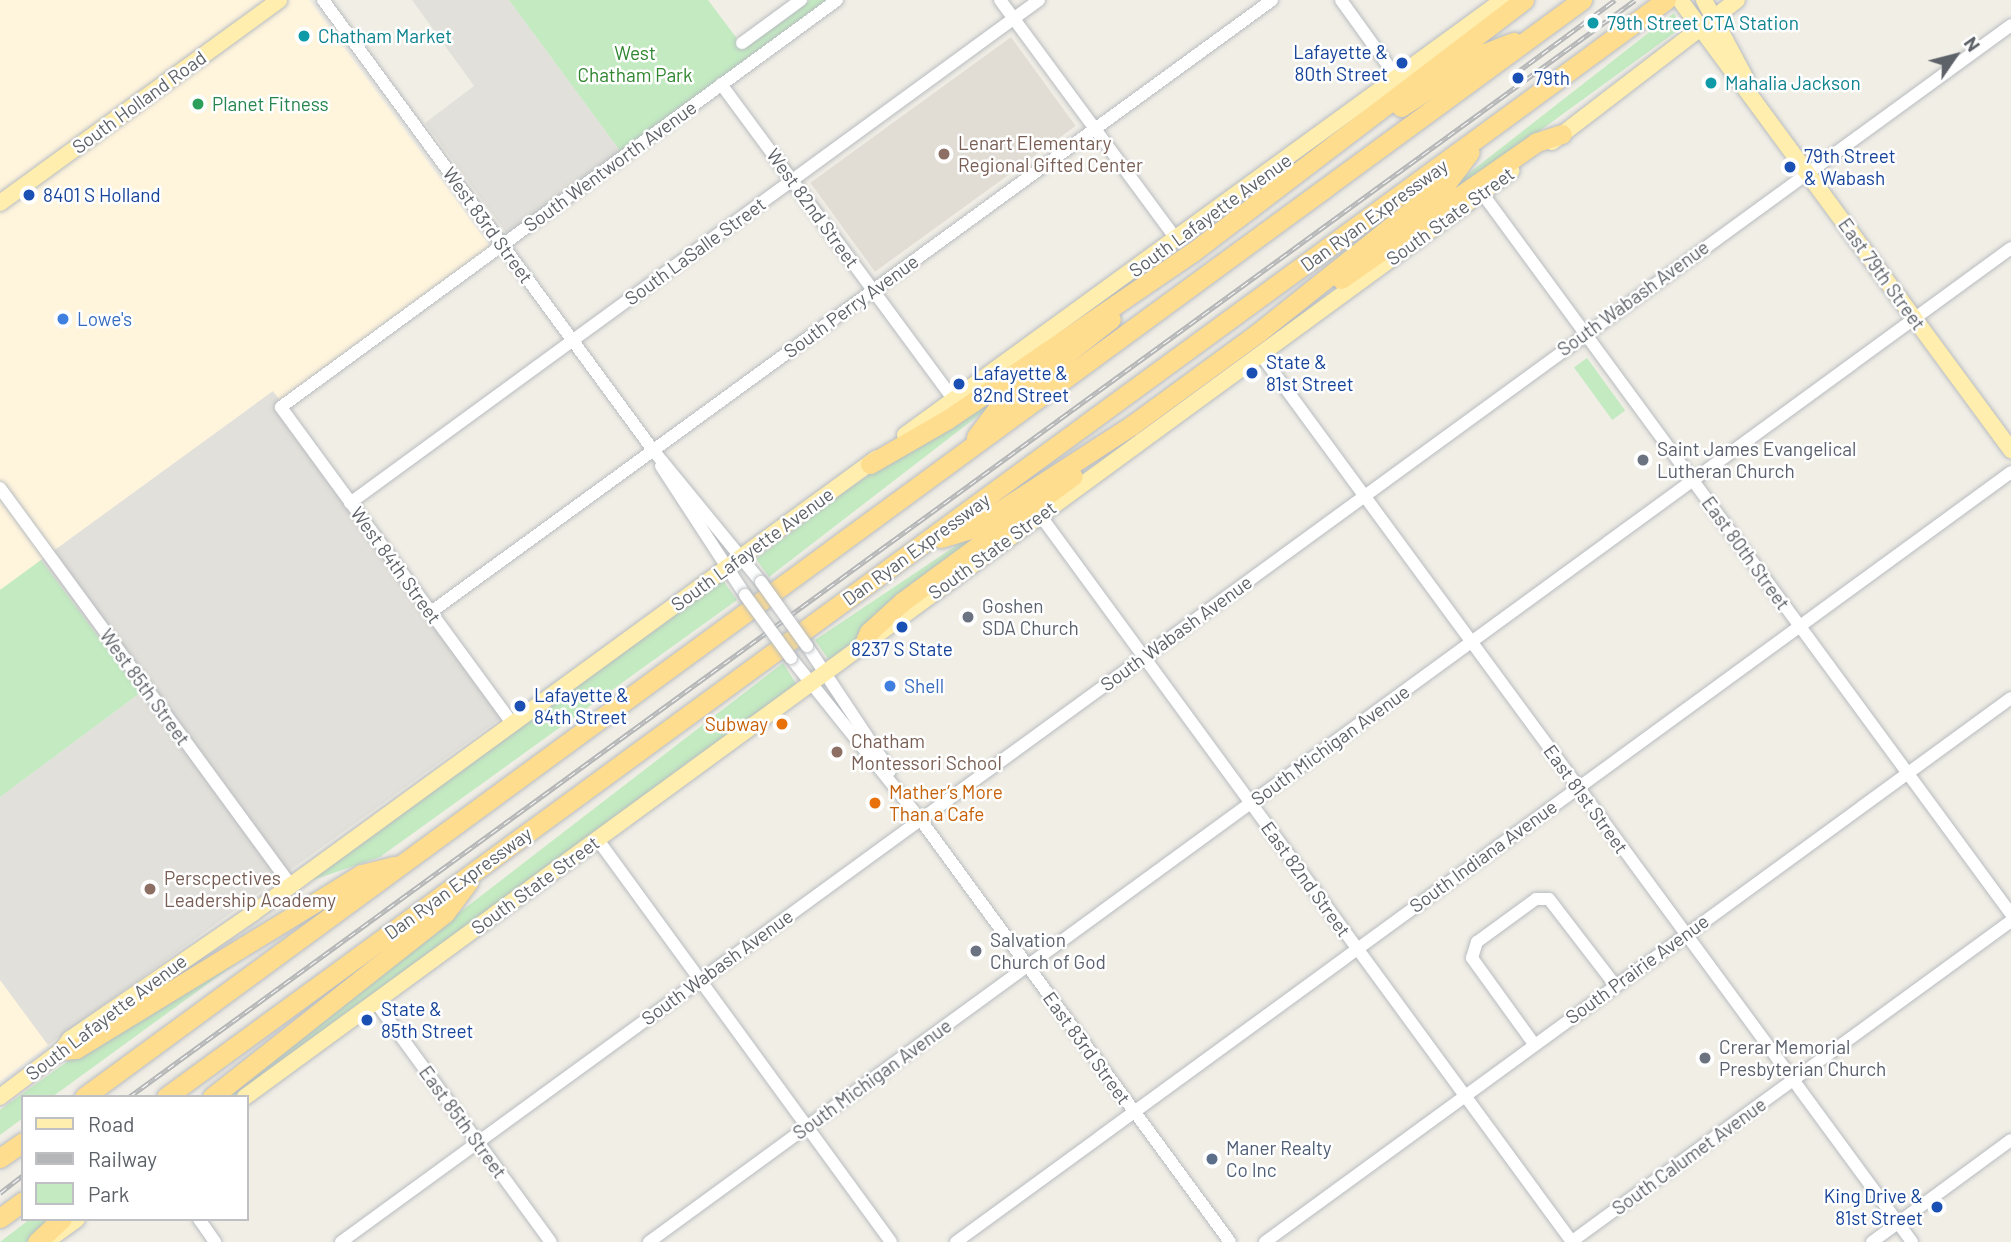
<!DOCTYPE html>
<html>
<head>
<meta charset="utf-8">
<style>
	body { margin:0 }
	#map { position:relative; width:2011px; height:1242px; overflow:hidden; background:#f1eee6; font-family:Barlow,sans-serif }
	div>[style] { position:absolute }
	.commercial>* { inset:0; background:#fff5dd }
	.industrial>* { inset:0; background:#e2e0da }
	.education>* { inset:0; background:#e1ddd5; transform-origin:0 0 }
	.green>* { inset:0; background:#c3eac1; transform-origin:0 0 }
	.roads { filter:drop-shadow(0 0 2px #b8bcc0) drop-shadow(0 0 2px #b8bcc0) }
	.minor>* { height:12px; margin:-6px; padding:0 6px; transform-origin:6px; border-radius:6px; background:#fff }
	.major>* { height:16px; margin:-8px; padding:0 8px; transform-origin:8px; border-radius:8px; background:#ffeead }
	.highway>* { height:19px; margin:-9.5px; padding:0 9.5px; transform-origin:9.5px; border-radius:9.5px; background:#ffdd8f }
	.rail>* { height:5px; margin-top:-2.5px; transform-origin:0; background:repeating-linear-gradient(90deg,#fff 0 8px,#b5b6b7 0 16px); box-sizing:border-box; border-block:2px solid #b5b6b7 }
	.bridges { filter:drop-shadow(0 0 2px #b8bcc0) drop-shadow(0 0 2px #b8bcc0) }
	.minor-bridge>* { height:12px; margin:-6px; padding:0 6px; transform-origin:6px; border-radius:6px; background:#fff }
	.dots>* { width:19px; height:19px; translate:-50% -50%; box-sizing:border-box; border:4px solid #fff; border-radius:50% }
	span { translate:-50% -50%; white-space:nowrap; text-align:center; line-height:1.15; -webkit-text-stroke:5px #fff; paint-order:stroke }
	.culture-label { font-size:19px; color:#0d838f }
	.left { translate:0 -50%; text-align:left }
	.transit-label { font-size:19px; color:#164399 }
	.right { translate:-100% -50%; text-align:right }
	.park-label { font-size:19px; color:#2f862e }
	.street-label { font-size:19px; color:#5d6268 }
	.leisure-label { font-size:19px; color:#27864d }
	.education-label { font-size:19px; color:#785e54 }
	.shop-label { font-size:19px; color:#366cbe }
	.worship-label { font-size:19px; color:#5b616d }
	.food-label { font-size:19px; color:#c56008 }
	.service-label { font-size:19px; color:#4e5e75 }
	.legend { position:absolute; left:21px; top:1095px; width:228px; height:126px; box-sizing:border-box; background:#fff; border:2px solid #bec0c3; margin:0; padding:9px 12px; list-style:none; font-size:21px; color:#5d6268 }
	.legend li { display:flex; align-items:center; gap:14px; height:35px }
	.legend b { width:35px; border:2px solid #bec0c3 }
	.north { position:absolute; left:1920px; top:21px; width:70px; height:70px; -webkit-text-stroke:5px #fff; paint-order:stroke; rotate:55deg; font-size:19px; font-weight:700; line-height:28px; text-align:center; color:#5d6268 }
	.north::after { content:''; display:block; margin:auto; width:24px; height:32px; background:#5d6268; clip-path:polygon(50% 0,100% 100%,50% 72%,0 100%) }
</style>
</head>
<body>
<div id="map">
	<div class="commercial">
		<i style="clip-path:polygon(0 0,309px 0,491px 248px,280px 402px,272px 392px,0 590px)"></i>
		<i style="clip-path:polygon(0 980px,48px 1045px,0 1081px)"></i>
	</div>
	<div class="industrial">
		<i style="clip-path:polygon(412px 0,509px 0,621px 152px,508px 235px,425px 123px,474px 86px)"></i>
		<i style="clip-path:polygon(273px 391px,508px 713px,48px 1045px,0 980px,0 797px,140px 693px,41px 560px)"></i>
	</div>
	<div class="education">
		<i style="left:1011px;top:37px;width:110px;height:248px;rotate:54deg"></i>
	</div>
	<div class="green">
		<i style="clip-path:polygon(509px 0,708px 0,744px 48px,810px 0,830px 0,621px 152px)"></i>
		<i style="clip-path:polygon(1674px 13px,1681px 28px,1450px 196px,1446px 191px)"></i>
		<i style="clip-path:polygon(1105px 318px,769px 577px,756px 559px,848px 489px)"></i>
		<i style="left:1587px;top:358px;width:65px;height:16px;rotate:54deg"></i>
		<i style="clip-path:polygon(1057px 478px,872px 623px,849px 647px,829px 660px,815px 640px)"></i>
		<i style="clip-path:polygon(41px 560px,140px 693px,0 797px,0 590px)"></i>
		<i style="clip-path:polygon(724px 582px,737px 600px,380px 857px,310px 881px,716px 583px)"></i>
		<i style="clip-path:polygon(783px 663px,797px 685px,235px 1097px,220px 1097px)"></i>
		<i style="clip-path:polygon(261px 945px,52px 1097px,23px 1097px,23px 1118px,0 1135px,0 1110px,8px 1104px,85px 1049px)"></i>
		<i style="clip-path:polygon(30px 1219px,54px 1219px,26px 1242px,0 1242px)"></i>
	</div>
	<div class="roads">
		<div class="minor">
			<i style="left:323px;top:0;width:558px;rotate:53.75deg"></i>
			<i style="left:653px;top:450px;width:171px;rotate:50.7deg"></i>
			<i style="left:1000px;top:0;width:298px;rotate:53.6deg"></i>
			<i style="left:1341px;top:0;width:96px;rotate:54.3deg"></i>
			<i style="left:742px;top:43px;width:73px;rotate:-36.1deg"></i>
			<i style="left:721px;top:84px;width:393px;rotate:53.6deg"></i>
			<i style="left:1482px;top:193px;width:894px;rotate:53.73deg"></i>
			<i style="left:1261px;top:355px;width:1100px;rotate:53.72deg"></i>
			<i style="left:661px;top:466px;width:154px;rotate:56.9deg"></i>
			<i style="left:0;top:488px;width:492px;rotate:53.8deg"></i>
			<i style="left:350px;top:503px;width:853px;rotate:-36.13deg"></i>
			<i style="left:1040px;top:515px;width:901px;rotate:53.8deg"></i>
			<i style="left:431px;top:612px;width:1040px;rotate:-36.04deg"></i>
			<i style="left:807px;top:646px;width:150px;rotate:56.4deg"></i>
			<i style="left:791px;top:658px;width:206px;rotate:51.3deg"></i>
			<i style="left:920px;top:819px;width:524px;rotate:53.76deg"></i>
			<i style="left:512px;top:723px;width:391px;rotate:-126.2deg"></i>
			<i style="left:281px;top:407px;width:689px;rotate:-36.2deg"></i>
			<i style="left:598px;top:840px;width:497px;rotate:53.9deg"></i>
			<i style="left:375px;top:1001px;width:298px;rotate:53.9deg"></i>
			<i style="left:1534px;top:1044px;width:106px;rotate:-125.8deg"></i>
			<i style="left:1472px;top:958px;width:17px;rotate:-73deg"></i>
			<i style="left:1477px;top:942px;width:73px;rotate:-36.1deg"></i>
			<i style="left:1536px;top:899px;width:13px"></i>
			<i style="left:1549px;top:899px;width:108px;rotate:52.5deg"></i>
			<i style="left:199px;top:1219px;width:28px;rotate:55deg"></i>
			<i style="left:341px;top:1242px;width:2066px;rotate:-36.08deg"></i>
			<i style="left:649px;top:1242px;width:1686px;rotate:-36.12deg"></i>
			<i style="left:956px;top:1242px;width:1306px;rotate:-36.12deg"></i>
			<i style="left:1265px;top:1242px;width:923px;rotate:-36.1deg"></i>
			<i style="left:1571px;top:1242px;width:545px;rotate:-36.11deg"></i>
			<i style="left:1872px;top:1242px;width:172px;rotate:-36.3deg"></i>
		</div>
		<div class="major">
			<i style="left:1680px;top:0;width:559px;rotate:53.66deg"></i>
			<i style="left:1704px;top:0;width:89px;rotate:62deg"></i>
			<i style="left:1552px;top:142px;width:233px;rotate:-37.5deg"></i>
			<i style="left:0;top:203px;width:345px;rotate:-36deg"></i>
			<i style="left:905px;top:435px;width:739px;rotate:-36.03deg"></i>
			<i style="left:0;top:1097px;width:78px;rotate:-37.2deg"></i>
			<i style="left:62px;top:1050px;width:14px;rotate:-54deg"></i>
			<i style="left:70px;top:1039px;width:222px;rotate:-34.5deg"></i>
			<i style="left:253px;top:913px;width:772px;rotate:-36.1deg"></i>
			<i style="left:245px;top:1097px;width:1569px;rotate:-36.18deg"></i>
			<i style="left:51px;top:1238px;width:32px;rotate:-36deg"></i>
		</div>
		<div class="highway">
			<i style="left:1401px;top:107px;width:97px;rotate:-33.2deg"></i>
			<i style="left:1482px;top:54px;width:34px;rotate:-21deg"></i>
			<i style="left:1341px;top:279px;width:239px;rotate:-35deg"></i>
			<i style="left:1537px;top:142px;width:26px;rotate:-18deg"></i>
			<i style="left:976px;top:437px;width:35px;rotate:-53deg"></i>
			<i style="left:997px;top:409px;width:145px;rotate:-38.3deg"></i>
			<i style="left:870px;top:464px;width:90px;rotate:-30deg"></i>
			<i style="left:948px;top:419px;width:297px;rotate:-34.3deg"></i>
			<i style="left:1193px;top:252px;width:416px;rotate:-37.3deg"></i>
			<i style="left:941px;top:538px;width:34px;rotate:-17deg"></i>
			<i style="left:973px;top:528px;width:189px;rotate:-32.9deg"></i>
			<i style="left:1132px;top:425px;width:157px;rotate:-36.2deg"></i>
			<i style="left:1259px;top:332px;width:242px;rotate:-38.6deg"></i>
			<i style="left:1448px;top:181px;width:36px;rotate:-53deg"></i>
			<i style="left:863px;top:646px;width:15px;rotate:-67deg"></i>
			<i style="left:869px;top:632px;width:45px;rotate:-42.3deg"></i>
			<i style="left:902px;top:602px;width:212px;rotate:-36.4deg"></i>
			<i style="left:62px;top:1050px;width:14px;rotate:-4deg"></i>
			<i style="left:76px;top:1049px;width:335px;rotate:-31.5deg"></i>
			<i style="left:362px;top:874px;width:34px;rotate:-14deg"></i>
			<i style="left:84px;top:1097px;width:1857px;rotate:-36.22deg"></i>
			<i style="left:166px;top:1097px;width:1858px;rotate:-36.18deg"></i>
			<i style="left:212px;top:1097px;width:297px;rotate:-38.3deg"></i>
			<i style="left:445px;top:913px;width:39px;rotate:-53deg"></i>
			<i style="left:0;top:1158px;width:28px;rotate:-35deg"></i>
			<i style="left:0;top:1218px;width:29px;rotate:-36deg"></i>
			<i style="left:37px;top:1242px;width:34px;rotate:-43deg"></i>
		</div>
	</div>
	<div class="rail">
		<i style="left:1516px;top:73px;width:123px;rotate:-36.4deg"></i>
		<i style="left:129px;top:1097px;width:1863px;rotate:-36.07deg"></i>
		<i style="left:0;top:1193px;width:29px;rotate:-38deg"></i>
	</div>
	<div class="bridges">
		<div class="minor-bridge">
			<i style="left:761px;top:582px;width:79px;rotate:54.3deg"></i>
			<i style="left:745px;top:595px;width:78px;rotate:53.9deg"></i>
		</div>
	</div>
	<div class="dots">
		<i style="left:1593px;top:23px;background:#0f9aa8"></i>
		<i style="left:304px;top:36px;background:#0f9aa8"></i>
		<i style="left:1402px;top:63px;background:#1a4fb4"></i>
		<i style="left:1518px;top:78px;background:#1a4fb4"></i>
		<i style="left:1711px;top:83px;background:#0f9aa8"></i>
		<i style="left:198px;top:104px;background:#2e9e5b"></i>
		<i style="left:944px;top:154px;background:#8d6e63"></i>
		<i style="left:1790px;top:167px;background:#1a4fb4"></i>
		<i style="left:29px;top:195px;background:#1a4fb4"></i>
		<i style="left:63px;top:319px;background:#3f7fe0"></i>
		<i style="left:1252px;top:373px;background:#1a4fb4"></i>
		<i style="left:959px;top:384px;background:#1a4fb4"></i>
		<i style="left:1643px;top:460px;background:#6b7280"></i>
		<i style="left:968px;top:617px;background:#6b7280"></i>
		<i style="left:902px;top:627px;background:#1a4fb4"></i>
		<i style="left:890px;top:686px;background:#3f7fe0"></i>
		<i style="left:520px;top:706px;background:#1a4fb4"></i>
		<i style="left:782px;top:724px;background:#e8710a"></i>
		<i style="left:837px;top:752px;background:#8d6e63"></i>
		<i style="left:875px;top:803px;background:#e8710a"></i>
		<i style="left:150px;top:889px;background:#8d6e63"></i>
		<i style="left:976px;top:951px;background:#6b7280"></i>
		<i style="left:367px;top:1020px;background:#1a4fb4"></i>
		<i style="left:1705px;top:1058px;background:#6b7280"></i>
		<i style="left:1212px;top:1159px;background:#5c6f8a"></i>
		<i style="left:1937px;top:1207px;background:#1a4fb4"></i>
	</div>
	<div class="culture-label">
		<span class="left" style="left:1607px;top:23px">79th Street CTA Station</span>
		<span class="left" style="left:318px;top:36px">Chatham Market</span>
		<span class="left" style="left:1725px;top:83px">Mahalia Jackson</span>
	</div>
	<div class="transit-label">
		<span class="right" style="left:1388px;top:63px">Lafayette &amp;<br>80th Street</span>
		<span class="left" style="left:1534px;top:78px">79th</span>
		<span class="left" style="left:1804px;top:167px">79th Street<br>&amp; Wabash</span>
		<span class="left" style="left:43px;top:195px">8401 S Holland</span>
		<span class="left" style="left:1266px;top:373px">State &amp;<br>81st Street</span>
		<span class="left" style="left:973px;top:384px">Lafayette &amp;<br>82nd Street</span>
		<span style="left:902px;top:649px">8237 S State</span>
		<span class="left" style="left:534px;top:706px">Lafayette &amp;<br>84th Street</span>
		<span class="left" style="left:381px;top:1020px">State &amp;<br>85th Street</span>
		<span class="right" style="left:1923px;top:1207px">King Drive &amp;<br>81st Street</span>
	</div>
	<div class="park-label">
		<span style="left:635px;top:64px">West<br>Chatham Park</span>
	</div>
	<div class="street-label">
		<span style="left:139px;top:102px;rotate:-36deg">South Holland Road</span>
		<span style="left:610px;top:166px;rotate:-36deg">South Wentworth Avenue</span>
		<span style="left:813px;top:208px;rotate:54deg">West 82nd Street</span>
		<span style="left:1210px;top:215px;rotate:-36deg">South Lafayette Avenue</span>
		<span style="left:1374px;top:215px;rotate:-36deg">Dan Ryan Expressway</span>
		<span style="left:1450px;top:216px;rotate:-36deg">South State Street</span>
		<span style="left:488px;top:225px;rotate:54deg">West 83rd Street</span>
		<span style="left:695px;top:251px;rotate:-36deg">South LaSalle Street</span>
		<span style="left:1882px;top:274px;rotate:54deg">East 79th Street</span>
		<span style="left:1633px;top:298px;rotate:-36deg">South Wabash Avenue</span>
		<span style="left:851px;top:306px;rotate:-36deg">South Perry Avenue</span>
		<span style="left:752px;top:549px;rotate:-36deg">South Lafayette Avenue</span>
		<span style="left:916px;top:549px;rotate:-36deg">Dan Ryan Expressway</span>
		<span style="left:992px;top:550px;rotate:-36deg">South State Street</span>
		<span style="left:1746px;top:553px;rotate:54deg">East 80th Street</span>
		<span style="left:396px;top:565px;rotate:54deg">West 84th Street</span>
		<span style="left:1176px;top:633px;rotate:-36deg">South Wabash Avenue</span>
		<span style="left:145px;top:687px;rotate:54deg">West 85th Street</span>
		<span style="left:1330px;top:745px;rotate:-36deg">South Michigan Avenue</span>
		<span style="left:1586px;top:799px;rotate:54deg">East 81st Street</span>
		<span style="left:1483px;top:856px;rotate:-36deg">South Indiana Avenue</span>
		<span style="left:1306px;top:879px;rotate:54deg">East 82nd Street</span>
		<span style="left:458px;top:883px;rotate:-36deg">Dan Ryan Expressway</span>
		<span style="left:535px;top:885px;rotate:-36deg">South State Street</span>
		<span style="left:717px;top:967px;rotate:-36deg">South Wabash Avenue</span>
		<span style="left:1637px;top:969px;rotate:-36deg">South Prairie Avenue</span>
		<span style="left:106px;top:1017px;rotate:-37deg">South Lafayette Avenue</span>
		<span style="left:1087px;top:1048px;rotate:54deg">East 83rd Street</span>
		<span style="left:872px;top:1079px;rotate:-36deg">South Michigan Avenue</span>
		<span style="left:463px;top:1122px;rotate:54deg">East 85th Street</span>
		<span style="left:1689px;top:1156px;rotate:-36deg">South Calumet Avenue</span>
	</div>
	<div class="leisure-label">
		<span class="left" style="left:212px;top:104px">Planet Fitness</span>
	</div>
	<div class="education-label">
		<span class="left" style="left:958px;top:154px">Lenart Elementary<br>Regional Gifted Center</span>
		<span class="left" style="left:851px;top:752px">Chatham<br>Montessori School</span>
		<span class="left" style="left:164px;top:889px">Perscpectives<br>Leadership Academy</span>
	</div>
	<div class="shop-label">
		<span class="left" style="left:77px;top:319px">Lowe's</span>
		<span class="left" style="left:904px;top:686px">Shell</span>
	</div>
	<div class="worship-label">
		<span class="left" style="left:1657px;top:460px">Saint James Evangelical<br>Lutheran Church</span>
		<span class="left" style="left:982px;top:617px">Goshen<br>SDA Church</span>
		<span class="left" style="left:990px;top:951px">Salvation<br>Church of God</span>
		<span class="left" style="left:1719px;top:1058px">Crerar Memorial<br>Presbyterian Church</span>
	</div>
	<div class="food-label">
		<span class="right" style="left:768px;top:724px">Subway</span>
		<span class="left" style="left:889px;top:803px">Mather’s More<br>Than a Cafe</span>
	</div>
	<div class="service-label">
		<span class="left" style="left:1226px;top:1159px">Maner Realty<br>Co Inc</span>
	</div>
	<ul class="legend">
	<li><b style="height:9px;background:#ffeead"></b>Road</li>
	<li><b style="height:9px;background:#b5b6b7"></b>Railway</li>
	<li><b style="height:19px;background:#c3eac1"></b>Park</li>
	</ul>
	<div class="north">N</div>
</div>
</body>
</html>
